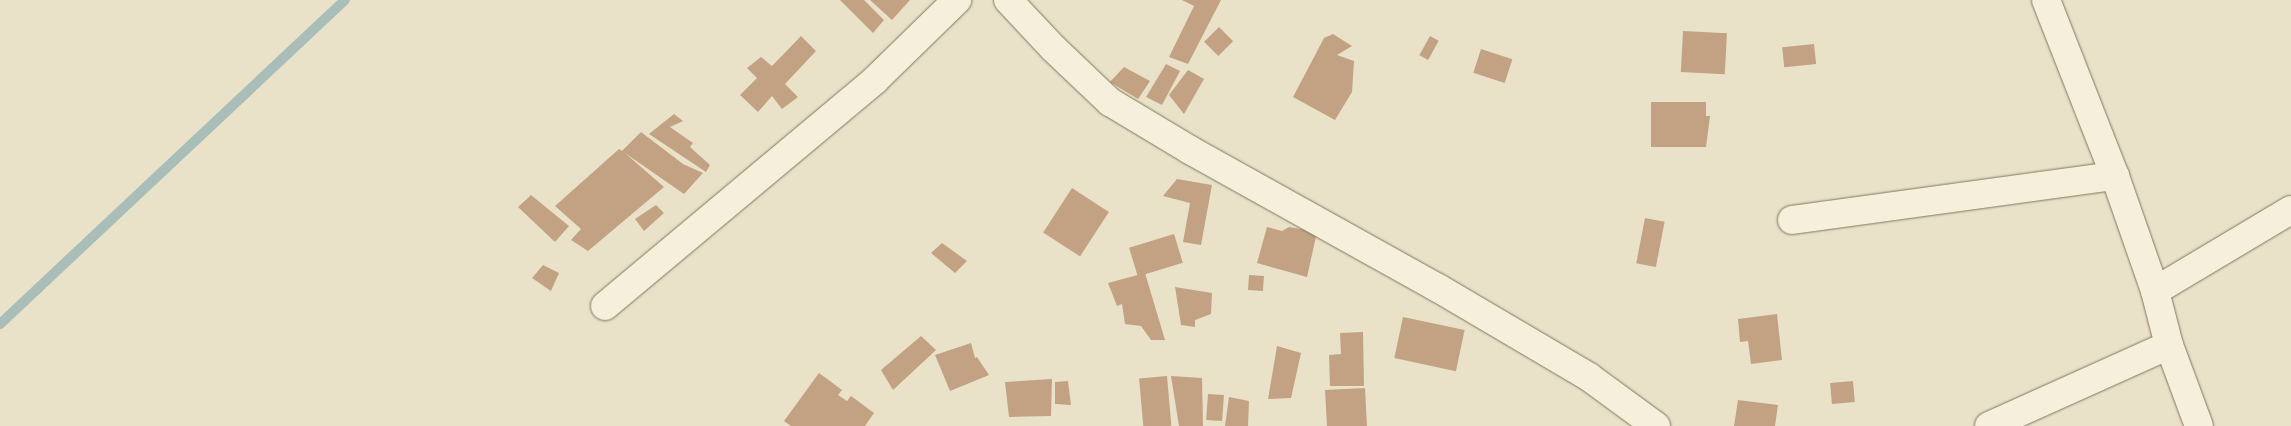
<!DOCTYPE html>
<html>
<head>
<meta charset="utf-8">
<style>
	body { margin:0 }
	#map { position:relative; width:2291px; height:426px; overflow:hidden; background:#e9e2c8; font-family:"Playfair Display",serif }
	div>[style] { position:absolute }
	.stream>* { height:10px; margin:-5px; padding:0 5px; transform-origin:5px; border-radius:5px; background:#a9beb9 }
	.building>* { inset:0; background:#c3a283; transform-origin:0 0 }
	.roads { filter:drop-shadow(0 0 1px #83755f) drop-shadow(0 0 1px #83755f) }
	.minor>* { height:28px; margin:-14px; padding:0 14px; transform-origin:14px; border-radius:14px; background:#f5efdb }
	span { translate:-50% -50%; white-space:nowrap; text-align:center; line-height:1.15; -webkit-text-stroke:4px #f2ecd7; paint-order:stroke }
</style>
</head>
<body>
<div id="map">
	<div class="stream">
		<i style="left:0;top:324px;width:473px;rotate:-43.2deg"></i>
	</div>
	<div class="building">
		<i style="clip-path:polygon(840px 0,864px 0,884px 20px,873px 33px)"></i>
		<i style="clip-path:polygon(870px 0,910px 0,892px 20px)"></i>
		<i style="clip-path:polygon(1182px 0,1221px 0,1188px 64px,1169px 57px,1194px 6px)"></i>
		<i style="left:1219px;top:27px;width:20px;height:21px;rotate:45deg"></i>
		<i style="left:1683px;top:31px;width:44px;height:41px;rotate:3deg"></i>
		<i style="clip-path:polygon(1333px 34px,1352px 46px,1337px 55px,1354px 61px,1352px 92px,1335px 120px,1293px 97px,1324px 38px)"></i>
		<i style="clip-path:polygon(801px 36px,816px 51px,785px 84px,798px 97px,782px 109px,772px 96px,758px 112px,740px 95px,757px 78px,747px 68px,761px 57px,772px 66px)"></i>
		<i style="left:1430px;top:36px;width:10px;height:22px;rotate:29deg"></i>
		<i style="left:1814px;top:44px;width:20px;height:32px;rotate:84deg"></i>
		<i style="left:1481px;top:49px;width:33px;height:25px;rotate:18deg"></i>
		<i style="clip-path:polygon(1166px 64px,1180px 71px,1162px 105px,1146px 97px)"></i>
		<i style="clip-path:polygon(1124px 67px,1150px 81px,1138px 99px,1110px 82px)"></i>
		<i style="clip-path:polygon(1188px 70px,1204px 79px,1184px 114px,1169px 95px)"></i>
		<i style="clip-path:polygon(1651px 102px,1706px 102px,1706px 116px,1710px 116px,1706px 147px,1651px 147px)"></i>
		<i style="clip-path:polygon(674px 114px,683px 121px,670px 127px,693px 143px,690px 147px,710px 165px,706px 172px,649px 134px)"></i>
		<i style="clip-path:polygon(641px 132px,683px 164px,703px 173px,684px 194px,625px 153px,664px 187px,588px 251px,571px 240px,581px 229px,555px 206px,619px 149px,622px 151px)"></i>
		<i style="clip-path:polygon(1177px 179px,1212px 185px,1201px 245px,1183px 242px,1190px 203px,1163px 196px)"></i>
		<i style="left:1072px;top:188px;width:44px;height:53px;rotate:33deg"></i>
		<i style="clip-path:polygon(531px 195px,569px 226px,555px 242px,518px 207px)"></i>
		<i style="clip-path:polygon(656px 205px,664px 213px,644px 231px,635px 219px)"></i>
		<i style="left:1645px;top:218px;width:20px;height:46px;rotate:11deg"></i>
		<i style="clip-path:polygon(1267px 227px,1282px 231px,1289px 227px,1317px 232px,1307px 277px,1257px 263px)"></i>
		<i style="left:1174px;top:234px;width:30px;height:47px;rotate:73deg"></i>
		<i style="clip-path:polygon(942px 243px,967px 261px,955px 273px,931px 253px)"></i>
		<i style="clip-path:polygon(543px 265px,559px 273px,551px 291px,532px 278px)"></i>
		<i style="clip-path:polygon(1145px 273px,1165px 340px,1151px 340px,1141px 326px,1125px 324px,1122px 304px,1117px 306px,1108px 283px)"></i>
		<i style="left:1249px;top:275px;width:15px;height:15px;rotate:4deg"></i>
		<i style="clip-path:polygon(1175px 287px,1212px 293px,1211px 314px,1195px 320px,1195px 327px,1181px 325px)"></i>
		<i style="clip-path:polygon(1777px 314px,1782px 360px,1751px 364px,1748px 341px,1740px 342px,1738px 319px)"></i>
		<i style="left:1403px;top:317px;width:63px;height:42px;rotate:12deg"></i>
		<i style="clip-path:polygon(1363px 332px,1364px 386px,1330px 386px,1329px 355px,1341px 354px,1340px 333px)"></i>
		<i style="clip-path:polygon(921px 336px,936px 350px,893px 390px,881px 370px)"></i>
		<i style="clip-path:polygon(971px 343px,975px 358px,977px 357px,989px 375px,950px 391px,935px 355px)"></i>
		<i style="clip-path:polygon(1277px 346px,1301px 353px,1291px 398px,1268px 399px)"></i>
		<i style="clip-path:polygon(819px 373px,842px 390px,838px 395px,847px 401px,851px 396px,874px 413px,865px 426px,791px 426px,784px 421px)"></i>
		<i style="left:1167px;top:376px;width:50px;height:28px;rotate:85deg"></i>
		<i style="clip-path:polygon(1171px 376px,1202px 378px,1203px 426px,1179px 426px)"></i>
		<i style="clip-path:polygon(1052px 379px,1051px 416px,1009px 417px,1005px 382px)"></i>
		<i style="clip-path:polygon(1068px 381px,1071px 405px,1055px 404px,1055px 382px)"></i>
		<i style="left:1853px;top:381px;width:21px;height:23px;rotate:85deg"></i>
		<i style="left:1365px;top:388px;width:38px;height:40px;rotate:87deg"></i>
		<i style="left:1208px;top:394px;width:16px;height:26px;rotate:4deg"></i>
		<i style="clip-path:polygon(1229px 397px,1249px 401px,1248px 426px,1225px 426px)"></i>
		<i style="clip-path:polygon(1738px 400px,1778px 405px,1775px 426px,1734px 426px)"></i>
	</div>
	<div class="roads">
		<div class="minor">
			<i style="left:1008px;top:0;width:66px;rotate:46.8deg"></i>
			<i style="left:1053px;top:48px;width:79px;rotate:43.5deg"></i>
			<i style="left:1110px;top:102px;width:93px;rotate:31deg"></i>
			<i style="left:1190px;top:150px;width:284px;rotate:29.1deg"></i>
			<i style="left:1438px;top:288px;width:175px;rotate:30.5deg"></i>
			<i style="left:1589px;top:377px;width:83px;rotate:36.2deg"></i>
			<i style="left:2046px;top:0;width:189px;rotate:68.6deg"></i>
			<i style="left:2115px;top:176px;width:122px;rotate:70.8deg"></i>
			<i style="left:2155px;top:291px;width:56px;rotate:75.5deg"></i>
			<i style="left:2169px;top:345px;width:86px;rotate:69.7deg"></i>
			<i style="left:1792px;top:220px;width:326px;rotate:-7.8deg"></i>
			<i style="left:2155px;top:291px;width:158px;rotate:-30.8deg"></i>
			<i style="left:605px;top:306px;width:352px;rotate:-39.9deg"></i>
			<i style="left:875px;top:80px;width:115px;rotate:-44.3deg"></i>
			<i style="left:1989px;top:426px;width:197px;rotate:-24.2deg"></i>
		</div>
	</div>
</div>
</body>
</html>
